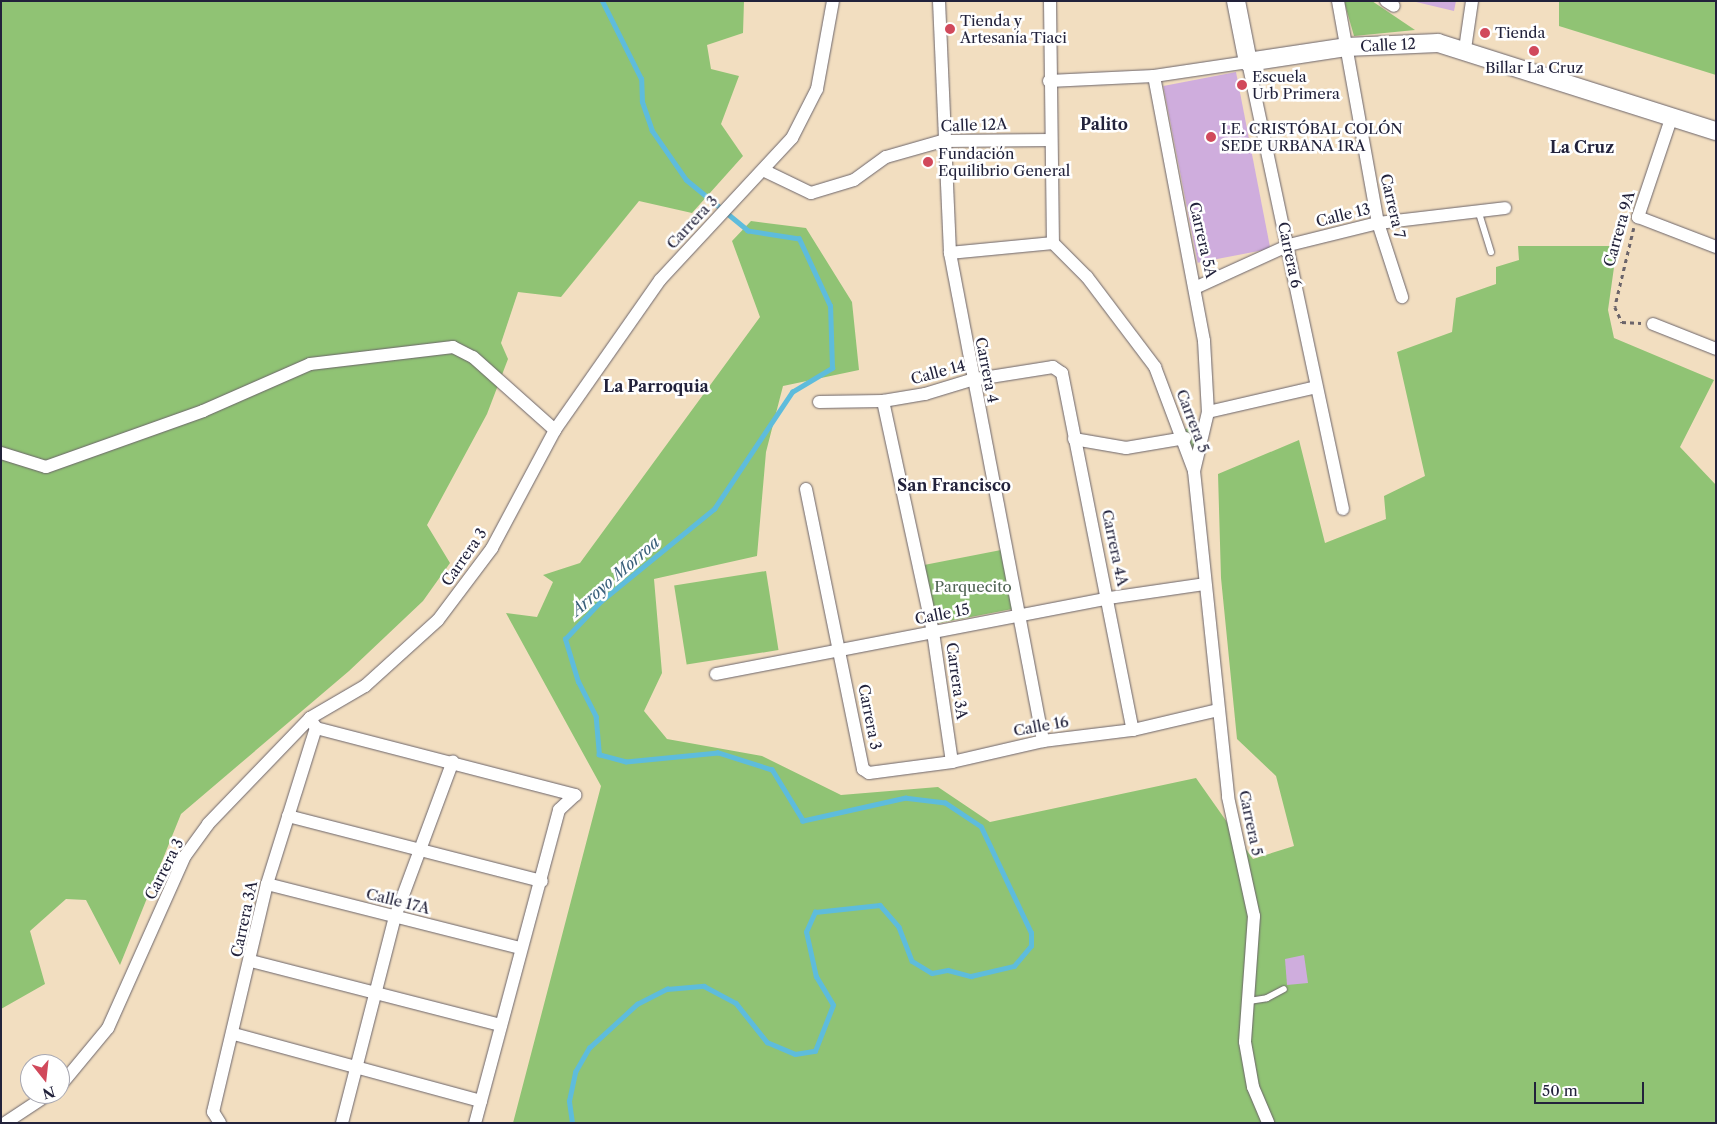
<!DOCTYPE html>
<html>
<head>
<meta charset="utf-8">
<style>
	body { margin:0 }
	#map { position:relative; width:1717px; height:1124px; overflow:hidden; background:#f2dec0; font-family:"Libre Caslon Text",serif }
	div>[style] { position:absolute }
	.green>* { inset:0; background:#90c374; transform-origin:0 0 }
	.stream>* { height:4.5px; margin:-2.25px; padding:0 2.25px; transform-origin:2.25px; border-radius:2.25px; background:#5ebcdc }
	.building>* { inset:0; background:#cfaddd; transform-origin:0 0 }
	.path>* { height:2.5px; margin-top:-1.25px; transform-origin:0; background:repeating-linear-gradient(90deg,#6b646a 0 4px,transparent 0 8px) }
	.roads { filter:drop-shadow(0 0 1px #6b646a) drop-shadow(0 0 1px #6b646a) }
	.lane>* { height:6px; margin:-3px; padding:0 3px; transform-origin:3px; border-radius:3px; background:#fff }
	.street>* { height:12px; margin:-6px; padding:0 6px; transform-origin:6px; border-radius:6px; background:#fff }
	.secondary>* { height:18px; margin:-9px; padding:0 9px; transform-origin:9px; border-radius:9px; background:#fff }
	.dots>* { width:14px; height:14px; translate:-50% -50%; box-sizing:border-box; border:2px solid #fff; border-radius:50% }
	span { translate:-50% -50%; white-space:nowrap; text-align:center; line-height:1.15; -webkit-text-stroke:5px #fff; paint-order:stroke }
	.poi-label { font-size:15px; color:#22223b }
	.left { translate:0 -50%; text-align:left }
	.street-label { font-size:15px; color:#22223b }
	.park-label { font-size:15px; color:#4e6252 }
	.neighbourhood-label { font-size:16px; color:#22223b; font-weight:700 }
	.water-label { font-size:16px; color:#3a607b; font-style:italic }
	.frame { position:absolute; inset:0; border:2px solid #22223b; pointer-events:none }
	.north { position:absolute; left:20px; top:1054px; width:50px; height:50px; box-sizing:border-box; background:#fff; border:1px solid #a7a7b1; border-radius:50%; rotate:164deg; font-size:14px; font-weight:700; line-height:20px; text-align:center; color:#22223b }
	.north::after { content:''; display:block; margin:auto; width:18px; height:22px; background:#d1495b; clip-path:polygon(50% 0,100% 100%,50% 72%,0 100%) }
	.scale { position:absolute; left:1534px; top:1082px; width:110px; height:22px; box-sizing:border-box; border:2px solid #22223b; border-top:0; padding-left:6px; font-size:15px; line-height:18px; white-space:nowrap; color:#22223b; -webkit-text-stroke:4px #fff; paint-order:stroke }
</style>
</head>
<body>
<div id="map">
	<div class="green">
		<i style="clip-path:polygon(1px 1px,744px 1px,743px 33px,707px 45px,711px 69px,739px 76px,721px 124px,743px 156px,692px 213px,639px 201px,561px 297px,518px 292px,501px 343px,508px 359px,487px 414px,427px 525px,450px 563px,423px 601px,349px 671px,181px 814px,120px 965px,86px 900px,66px 899px,30px 931px,45px 984px,1px 1009px)"></i>
		<i style="clip-path:polygon(1344px 1px,1372px 1px,1415px 30px,1354px 36px)"></i>
		<i style="clip-path:polygon(1559px 1px,1716px 1px,1716px 75px,1559px 26px)"></i>
		<i style="clip-path:polygon(751px 221px,806px 228px,852px 302px,859px 370px,783px 386px,766px 452px,757px 556px,654px 579px,662px 673px,644px 711px,667px 739px,762px 756px,841px 795px,938px 787px,990px 822px,1196px 778px,1253px 859px,1294px 846px,1276px 776px,1237px 739px,1221px 578px,1218px 474px,1299px 440px,1325px 543px,1386px 519px,1384px 496px,1425px 476px,1397px 352px,1452px 332px,1456px 298px,1496px 284px,1496px 267px,1519px 260px,1518px 246px,1617px 246px,1608px 310px,1614px 338px,1714px 380px,1680px 447px,1716px 485px,1716px 1123px,513px 1123px,601px 786px,506px 613px,537px 617px,553px 582px,543px 575px,580px 563px,760px 317px,732px 241px)"></i>
		<i style="clip-path:polygon(1201px 426px,1195px 458px,1185px 429px)"></i>
		<i style="left:1001px;top:550px;width:60px;height:81px;rotate:79deg"></i>
		<i style="left:766px;top:571px;width:80px;height:93px;rotate:81deg"></i>
	</div>
	<div class="stream">
		<i style="left:572px;top:1123px;width:22px;rotate:-98deg"></i>
		<i style="left:569px;top:1101px;width:30px;rotate:-78deg"></i>
		<i style="left:575px;top:1072px;width:28px;rotate:-60deg"></i>
		<i style="left:589px;top:1048px;width:65px;rotate:-42.5deg"></i>
		<i style="left:637px;top:1004px;width:34px;rotate:-27deg"></i>
		<i style="left:667px;top:989px;width:37px;rotate:-5deg"></i>
		<i style="left:704px;top:986px;width:36px;rotate:28deg"></i>
		<i style="left:736px;top:1003px;width:50px;rotate:51.5deg"></i>
		<i style="left:767px;top:1042px;width:30px;rotate:23deg"></i>
		<i style="left:795px;top:1054px;width:20px;rotate:-9deg"></i>
		<i style="left:815px;top:1051px;width:49px;rotate:-68.6deg"></i>
		<i style="left:833px;top:1005px;width:33px;rotate:-121deg"></i>
		<i style="left:816px;top:977px;width:46px;rotate:-102.5deg"></i>
		<i style="left:806px;top:932px;width:22px;rotate:-66deg"></i>
		<i style="left:815px;top:912px;width:65px;rotate:-6.1deg"></i>
		<i style="left:880px;top:905px;width:29px;rotate:49deg"></i>
		<i style="left:899px;top:927px;width:36px;rotate:69deg"></i>
		<i style="left:912px;top:961px;width:23px;rotate:31deg"></i>
		<i style="left:932px;top:973px;width:16px;rotate:-11deg"></i>
		<i style="left:948px;top:970px;width:24px;rotate:15deg"></i>
		<i style="left:971px;top:976px;width:44px;rotate:-13.1deg"></i>
		<i style="left:1014px;top:966px;width:26px;rotate:-50deg"></i>
		<i style="left:1031px;top:946px;width:13px;rotate:-90deg"></i>
		<i style="left:1031px;top:933px;width:117px;rotate:-115.3deg"></i>
		<i style="left:981px;top:827px;width:43px;rotate:-146.3deg"></i>
		<i style="left:945px;top:803px;width:39px;rotate:-173deg"></i>
		<i style="left:906px;top:798px;width:106px;rotate:167.4deg"></i>
		<i style="left:803px;top:821px;width:60px;rotate:-121.3deg"></i>
		<i style="left:772px;top:770px;width:57px;rotate:-162.5deg"></i>
		<i style="left:718px;top:753px;width:92px;rotate:174.4deg"></i>
		<i style="left:626px;top:762px;width:28px;rotate:-165deg"></i>
		<i style="left:599px;top:755px;width:38px;rotate:-95deg"></i>
		<i style="left:596px;top:717px;width:39px;rotate:-117deg"></i>
		<i style="left:578px;top:682px;width:45px;rotate:-106.8deg"></i>
		<i style="left:565px;top:639px;width:52px;rotate:-46.5deg"></i>
		<i style="left:601px;top:601px;width:146px;rotate:-39.2deg"></i>
		<i style="left:714px;top:509px;width:141px;rotate:-56.3deg"></i>
		<i style="left:792px;top:392px;width:47px;rotate:-31deg"></i>
		<i style="left:832px;top:368px;width:62px;rotate:-91.8deg"></i>
		<i style="left:830px;top:306px;width:74px;rotate:-114.8deg"></i>
		<i style="left:799px;top:239px;width:52px;rotate:-171.1deg"></i>
		<i style="left:748px;top:231px;width:80px;rotate:-140.6deg"></i>
		<i style="left:686px;top:180px;width:60px;rotate:-124.8deg"></i>
		<i style="left:652px;top:131px;width:31px;rotate:-109deg"></i>
		<i style="left:642px;top:102px;width:23px;rotate:-92deg"></i>
		<i style="left:641px;top:79px;width:87px;rotate:-116.6deg"></i>
	</div>
	<div class="building">
		<i style="clip-path:polygon(1412px 1px,1456px 1px,1454px 11px)"></i>
		<i style="left:1236px;top:72px;width:180px;height:74px;rotate:79deg"></i>
		<i style="clip-path:polygon(1304px 955px,1308px 983px,1287px 985px,1285px 959px)"></i>
	</div>
	<div class="path">
		<i style="left:1634px;top:228px;width:81px;rotate:103.5deg"></i>
		<i style="left:1615px;top:307px;width:17px;rotate:65deg"></i>
		<i style="left:1622px;top:322px;width:19px;rotate:3deg"></i>
	</div>
	<div class="roads">
		<div class="lane">
			<i style="left:1478px;top:210px;width:44px;rotate:72.8deg"></i>
			<i style="left:1249px;top:1001px;width:18px;rotate:-9deg"></i>
			<i style="left:1267px;top:998px;width:19px;rotate:-28deg"></i>
		</div>
		<div class="street">
			<i style="left:939px;top:1px;width:252px;rotate:87.5deg"></i>
			<i style="left:950px;top:253px;width:497px;rotate:79.2deg"></i>
			<i style="left:1050px;top:1px;width:242px;rotate:89.3deg"></i>
			<i style="left:1053px;top:243px;width:48px;rotate:45deg"></i>
			<i style="left:1087px;top:277px;width:113px;rotate:52.9deg"></i>
			<i style="left:1155px;top:367px;width:111px;rotate:69.4deg"></i>
			<i style="left:1194px;top:471px;width:328px;rotate:84deg"></i>
			<i style="left:1228px;top:797px;width:122px;rotate:77.7deg"></i>
			<i style="left:1254px;top:916px;width:126px;rotate:94.1deg"></i>
			<i style="left:1245px;top:1042px;width:46px;rotate:79.9deg"></i>
			<i style="left:1253px;top:1087px;width:39px;rotate:67deg"></i>
			<i style="left:1338px;top:1px;width:226px;rotate:79.8deg"></i>
			<i style="left:1378px;top:223px;width:78px;rotate:72deg"></i>
			<i style="left:1386px;top:1px;width:9px;rotate:32deg"></i>
			<i style="left:1465px;top:49px;width:49px;rotate:-81.7deg"></i>
			<i style="left:1154px;top:76px;width:270px;rotate:79.3deg"></i>
			<i style="left:1204px;top:341px;width:71px;rotate:86.8deg"></i>
			<i style="left:1208px;top:412px;width:61px;rotate:103.3deg"></i>
			<i style="left:1049px;top:81px;width:105px;rotate:-2.7deg"></i>
			<i style="left:1154px;top:76px;width:95px;rotate:-8.5deg"></i>
			<i style="left:1248px;top:62px;width:457px;rotate:78deg"></i>
			<i style="left:1672px;top:116px;width:107px;rotate:108.6deg"></i>
			<i style="left:1638px;top:217px;width:84px;rotate:21deg"></i>
			<i style="left:765px;top:171px;width:51px;rotate:25.6deg"></i>
			<i style="left:811px;top:193px;width:45px;rotate:-16.8deg"></i>
			<i style="left:854px;top:180px;width:39px;rotate:-36deg"></i>
			<i style="left:886px;top:157px;width:58px;rotate:-15.9deg"></i>
			<i style="left:942px;top:141px;width:109px;rotate:-0.5deg"></i>
			<i style="left:950px;top:253px;width:103px;rotate:-5.5deg"></i>
			<i style="left:1197px;top:287px;width:101px;rotate:-24.5deg"></i>
			<i style="left:1289px;top:245px;width:92px;rotate:-13.9deg"></i>
			<i style="left:1378px;top:223px;width:128px;rotate:-6.7deg"></i>
			<i style="left:1653px;top:324px;width:68px;rotate:21.6deg"></i>
			<i style="left:883px;top:401px;width:236px;rotate:77.8deg"></i>
			<i style="left:933px;top:632px;width:131px;rotate:81.7deg"></i>
			<i style="left:819px;top:402px;width:64px;rotate:-0.9deg"></i>
			<i style="left:883px;top:401px;width:43px;rotate:-9.5deg"></i>
			<i style="left:925px;top:394px;width:48px;rotate:-16.9deg"></i>
			<i style="left:971px;top:380px;width:83px;rotate:-9deg"></i>
			<i style="left:1053px;top:367px;width:11px;rotate:34deg"></i>
			<i style="left:1062px;top:373px;width:364px;rotate:78.8deg"></i>
			<i style="left:1208px;top:412px;width:111px;rotate:-13deg"></i>
			<i style="left:1074px;top:439px;width:53px;rotate:9.8deg"></i>
			<i style="left:1126px;top:448px;width:60px;rotate:-9.6deg"></i>
			<i style="left:1px;top:453px;width:47px;rotate:17.3deg"></i>
			<i style="left:46px;top:467px;width:167px;rotate:-19.6deg"></i>
			<i style="left:203px;top:411px;width:117px;rotate:-23.7deg"></i>
			<i style="left:310px;top:364px;width:144px;rotate:-6.8deg"></i>
			<i style="left:453px;top:347px;width:22px;rotate:27deg"></i>
			<i style="left:473px;top:357px;width:110px;rotate:41.7deg"></i>
			<i style="left:806px;top:489px;width:286px;rotate:78.5deg"></i>
			<i style="left:863px;top:769px;width:7px;rotate:34deg"></i>
			<i style="left:869px;top:773px;width:84px;rotate:-7.5deg"></i>
			<i style="left:952px;top:762px;width:93px;rotate:-13deg"></i>
			<i style="left:1043px;top:741px;width:91px;rotate:-7deg"></i>
			<i style="left:1133px;top:730px;width:87px;rotate:-13.2deg"></i>
			<i style="left:716px;top:674px;width:400px;rotate:-10.9deg"></i>
			<i style="left:1109px;top:598px;width:97px;rotate:-8.3deg"></i>
			<i style="left:310px;top:718px;width:12px;rotate:59deg"></i>
			<i style="left:316px;top:728px;width:268px;rotate:14.5deg"></i>
			<i style="left:575px;top:795px;width:22px;rotate:137deg"></i>
			<i style="left:559px;top:810px;width:324px;rotate:105deg"></i>
			<i style="left:288px;top:816px;width:262px;rotate:14.4deg"></i>
			<i style="left:267px;top:884px;width:261px;rotate:14.2deg"></i>
			<i style="left:251px;top:961px;width:258px;rotate:14.4deg"></i>
			<i style="left:234px;top:1034px;width:256px;rotate:15.2deg"></i>
			<i style="left:60px;top:1086px;width:75px;rotate:-50.4deg"></i>
			<i style="left:108px;top:1028px;width:188px;rotate:-65.9deg"></i>
			<i style="left:185px;top:856px;width:39px;rotate:-54deg"></i>
			<i style="left:208px;top:824px;width:147px;rotate:-46.1deg"></i>
			<i style="left:310px;top:718px;width:64px;rotate:-30.2deg"></i>
			<i style="left:365px;top:686px;width:98px;rotate:-42.1deg"></i>
			<i style="left:438px;top:620px;width:90px;rotate:-53.1deg"></i>
			<i style="left:492px;top:548px;width:134px;rotate:-61.9deg"></i>
			<i style="left:555px;top:430px;width:183px;rotate:-55deg"></i>
			<i style="left:660px;top:280px;width:194px;rotate:-47.1deg"></i>
			<i style="left:792px;top:138px;width:55px;rotate:-63deg"></i>
			<i style="left:817px;top:89px;width:89px;rotate:-79.7deg"></i>
			<i style="left:5px;top:1123px;width:53px;rotate:-33.4deg"></i>
			<i style="left:220px;top:1123px;width:13px;rotate:-122deg"></i>
			<i style="left:213px;top:1112px;width:234px;rotate:-76.7deg"></i>
			<i style="left:267px;top:884px;width:164px;rotate:-72.6deg"></i>
			<i style="left:342px;top:1123px;width:213px;rotate:-75.6deg"></i>
			<i style="left:395px;top:917px;width:166px;rotate:-69.6deg"></i>
		</div>
		<div class="secondary">
			<i style="left:1236px;top:1px;width:62px;rotate:78.9deg"></i>
			<i style="left:1248px;top:62px;width:99px;rotate:-8.7deg"></i>
			<i style="left:1346px;top:47px;width:92px;rotate:-2.5deg"></i>
			<i style="left:1438px;top:43px;width:292px;rotate:17.6deg"></i>
		</div>
	</div>
	<div class="dots">
		<i style="left:950px;top:29px;background:#d1495b"></i>
		<i style="left:1485px;top:33px;background:#d1495b"></i>
		<i style="left:1534px;top:51px;background:#d1495b"></i>
		<i style="left:1242px;top:85px;background:#d1495b"></i>
		<i style="left:1211px;top:137px;background:#d1495b"></i>
		<i style="left:928px;top:162px;background:#d1495b"></i>
	</div>
	<div class="poi-label">
		<span class="left" style="left:960px;top:29px">Tienda y<br>Artesanía Tiaci</span>
		<span class="left" style="left:1495px;top:33px">Tienda</span>
		<span style="left:1534px;top:68px">Billar La Cruz</span>
		<span class="left" style="left:1252px;top:85px">Escuela<br>Urb Primera</span>
		<span class="left" style="left:1221px;top:137px">I.E. CRISTÓBAL COLÓN<br>SEDE URBANA 1RA</span>
		<span class="left" style="left:938px;top:162px">Fundación<br>Equilibrio General</span>
	</div>
	<div class="street-label">
		<span style="left:1388px;top:45px;rotate:-3deg">Calle 12</span>
		<span style="left:974px;top:125px;rotate:-2deg">Calle 12A</span>
		<span style="left:1393px;top:206px;rotate:77deg">Carrera 7</span>
		<span style="left:1343px;top:215px;rotate:-14deg">Calle 13</span>
		<span style="left:692px;top:222px;rotate:-47deg">Carrera 3</span>
		<span style="left:1619px;top:229px;rotate:-74deg">Carrera 9A</span>
		<span style="left:1203px;top:240px;rotate:77deg">Carrera 5A</span>
		<span style="left:1290px;top:255px;rotate:78deg">Carrera 6</span>
		<span style="left:987px;top:370px;rotate:79deg">Carrera 4</span>
		<span style="left:938px;top:372px;rotate:-15deg">Calle 14</span>
		<span style="left:1193px;top:421px;rotate:69deg">Carrera 5</span>
		<span style="left:1115px;top:548px;rotate:78deg">Carrera 4A</span>
		<span style="left:464px;top:557px;rotate:-55deg">Carrera 3</span>
		<span style="left:942px;top:614px;rotate:-11deg">Calle 15</span>
		<span style="left:957px;top:681px;rotate:82deg">Carrera 3A</span>
		<span style="left:870px;top:717px;rotate:79deg">Carrera 3</span>
		<span style="left:1041px;top:726px;rotate:-10deg">Calle 16</span>
		<span style="left:1251px;top:823px;rotate:78deg">Carrera 5</span>
		<span style="left:164px;top:869px;rotate:-63deg">Carrera 3</span>
		<span style="left:398px;top:901px;rotate:14deg">Calle 17A</span>
		<span style="left:244px;top:919px;rotate:-78deg">Carrera 3A</span>
	</div>
	<div class="park-label">
		<span style="left:973px;top:587px">Parquecito</span>
	</div>
	<div class="neighbourhood-label">
		<span style="left:1104px;top:124px">Palito</span>
		<span style="left:1582px;top:147px">La Cruz</span>
		<span style="left:656px;top:386px">La Parroquia</span>
		<span style="left:954px;top:485px">San Francisco</span>
	</div>
	<div class="water-label">
		<span style="left:615px;top:576px;rotate:-41deg">Arroyo Morroa</span>
	</div>
	<div class="frame"></div>
	<div class="north">N</div>
	<div class="scale">50 m</div>
</div>
</body>
</html>
